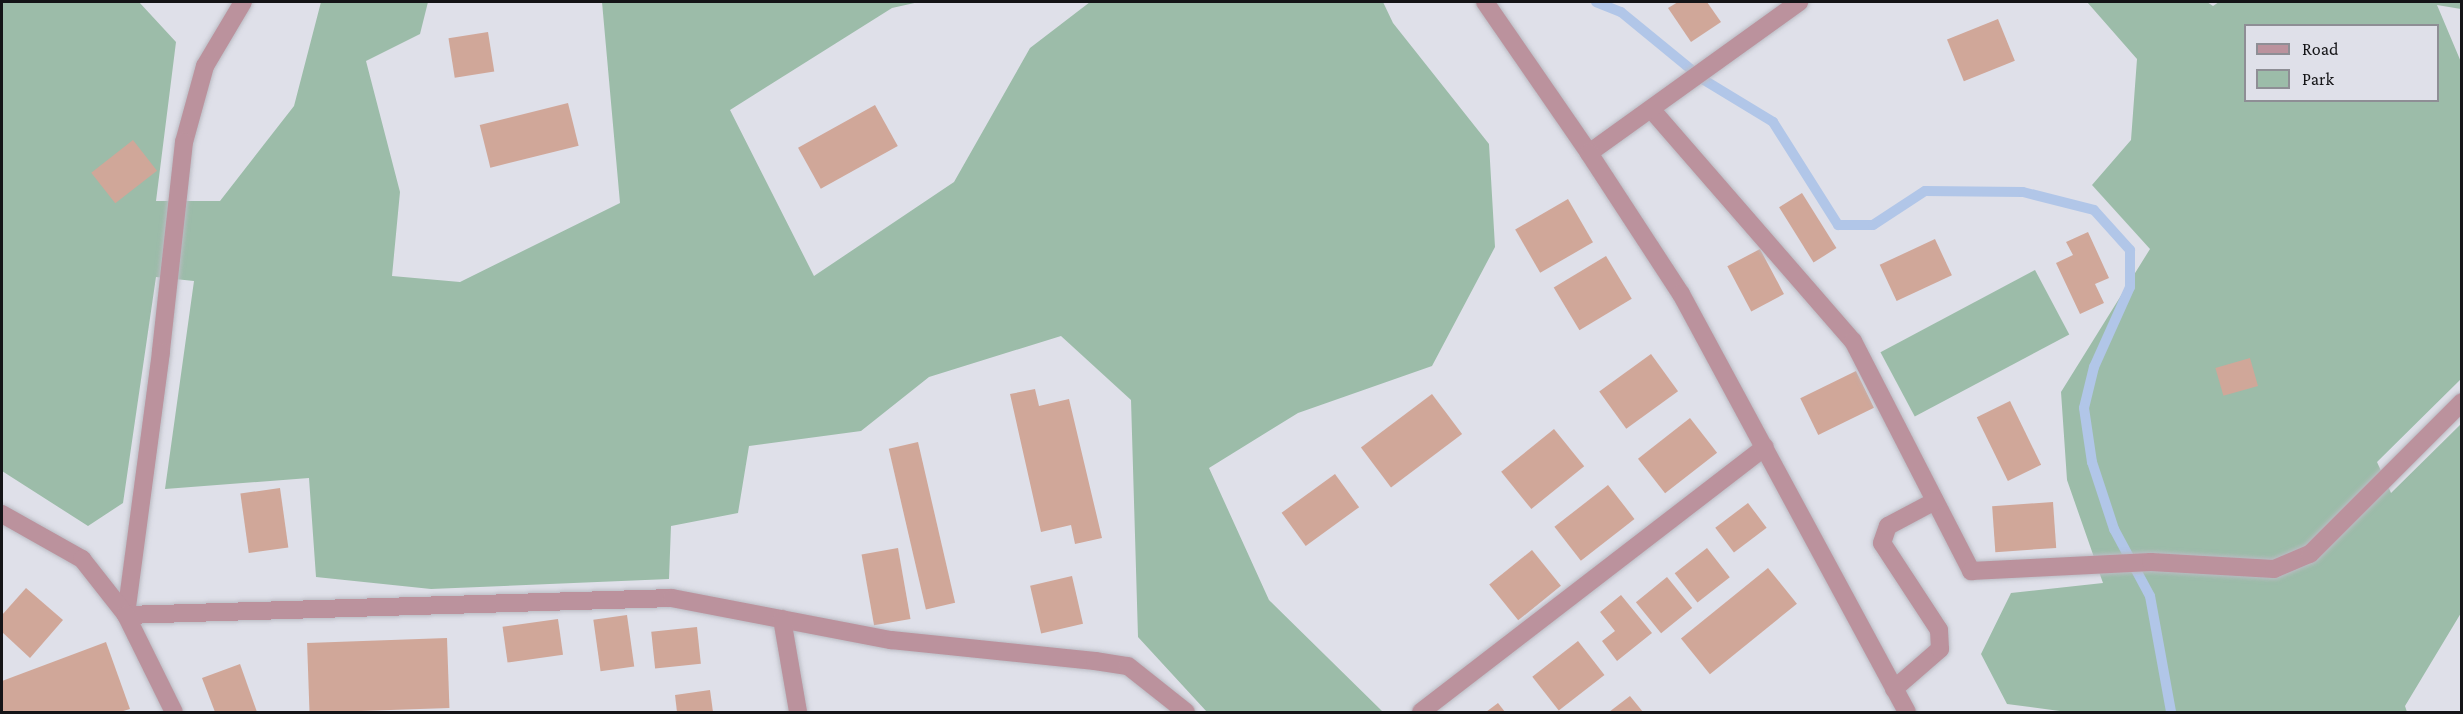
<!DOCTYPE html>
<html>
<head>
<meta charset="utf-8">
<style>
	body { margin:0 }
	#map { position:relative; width:2463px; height:714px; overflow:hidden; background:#dfe0e9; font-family:"Crimson Pro",serif }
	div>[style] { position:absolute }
	.green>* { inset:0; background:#9cbca9; transform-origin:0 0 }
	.stream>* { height:10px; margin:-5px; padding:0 5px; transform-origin:5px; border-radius:5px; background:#b1c6e8 }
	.building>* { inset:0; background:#d0a799; transform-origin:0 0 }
	.roads { filter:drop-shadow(0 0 2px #babbc3) drop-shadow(0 0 2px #babbc3) }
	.minor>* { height:18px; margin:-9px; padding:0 9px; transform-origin:9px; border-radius:9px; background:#bb929d }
	.tertiary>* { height:18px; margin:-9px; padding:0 9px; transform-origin:9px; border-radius:9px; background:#bb929d }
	span { translate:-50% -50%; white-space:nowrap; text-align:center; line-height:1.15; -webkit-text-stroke:6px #dfe0e9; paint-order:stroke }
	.frame { position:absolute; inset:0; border:3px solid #141417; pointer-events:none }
	.legend { position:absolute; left:2244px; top:24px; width:195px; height:78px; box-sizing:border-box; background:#dfe0e9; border:2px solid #8e8e95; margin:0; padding:8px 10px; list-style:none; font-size:18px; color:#141417 }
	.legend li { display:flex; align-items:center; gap:12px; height:30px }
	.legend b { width:30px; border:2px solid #8e8e95 }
</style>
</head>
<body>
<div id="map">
	<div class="green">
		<i style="clip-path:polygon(2px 2px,139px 2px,176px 42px,156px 201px,220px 201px,294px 106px,321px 2px,428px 2px,420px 34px,366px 61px,400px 192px,392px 276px,460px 282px,620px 203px,602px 2px,919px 2px,892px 8px,730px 110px,814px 276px,954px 182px,1030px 48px,1090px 2px,1383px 2px,1393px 23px,1489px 144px,1495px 247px,1432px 366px,1298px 413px,1209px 468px,1269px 600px,1383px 712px,1207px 712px,1138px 637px,1131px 400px,1061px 336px,929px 377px,861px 431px,749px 446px,738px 513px,671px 526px,669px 579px,431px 589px,316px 577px,309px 478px,165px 489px,194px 281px,156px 277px,123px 503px,88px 526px,2px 471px)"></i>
		<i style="clip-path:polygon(evenodd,2087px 2px,2207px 2px,2213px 6px,2219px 2px,2461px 2px,2461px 9px,2437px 5px,2461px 62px,2461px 379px,2377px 462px,2391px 493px,2461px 424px,2461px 613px,2405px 706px,2407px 712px,2067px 712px,2007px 704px,1981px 654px,2011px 593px,2103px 583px,2067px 480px,2061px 392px,2150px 249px,2092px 185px,2131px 140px,2137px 59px,2087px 2px,2246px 26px,2438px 26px,2438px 100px,2246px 100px,2246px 26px)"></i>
		<i style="left:2035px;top:270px;width:73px;height:175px;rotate:62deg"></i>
	</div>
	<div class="stream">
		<i style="left:1596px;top:2px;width:27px;rotate:22deg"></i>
		<i style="left:1621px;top:12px;width:107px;rotate:39.3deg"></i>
		<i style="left:1704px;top:80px;width:81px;rotate:31.3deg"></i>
		<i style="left:1773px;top:122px;width:122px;rotate:57.7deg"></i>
		<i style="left:1838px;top:225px;width:35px"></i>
		<i style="left:1873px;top:225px;width:62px;rotate:-33.2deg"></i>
		<i style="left:1925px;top:191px;width:98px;rotate:0.6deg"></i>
		<i style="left:2023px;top:192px;width:73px;rotate:14.2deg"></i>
		<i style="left:2094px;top:210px;width:54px;rotate:48deg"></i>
		<i style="left:2130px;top:250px;width:37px;rotate:90deg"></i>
		<i style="left:2130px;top:287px;width:88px;rotate:114.2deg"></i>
		<i style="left:2094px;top:367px;width:42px;rotate:103.7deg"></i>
		<i style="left:2084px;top:408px;width:55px;rotate:81.6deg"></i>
		<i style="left:2092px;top:462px;width:71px;rotate:71.8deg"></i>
		<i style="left:2114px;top:529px;width:76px;rotate:61.8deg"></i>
		<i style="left:2150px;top:596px;width:118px;rotate:79.7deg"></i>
	</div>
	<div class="building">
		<i style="clip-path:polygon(1678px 2px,1707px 2px,1721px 22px,1691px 42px,1668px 8px)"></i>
		<i style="left:1998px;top:19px;width:45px;height:55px;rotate:68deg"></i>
		<i style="left:488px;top:32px;width:40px;height:40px;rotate:81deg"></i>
		<i style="left:568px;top:103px;width:44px;height:91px;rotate:76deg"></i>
		<i style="left:875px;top:105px;width:47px;height:88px;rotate:61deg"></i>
		<i style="left:133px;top:140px;width:39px;height:53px;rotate:52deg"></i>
		<i style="left:1802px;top:193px;width:65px;height:27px;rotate:58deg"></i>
		<i style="left:1568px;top:199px;width:50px;height:61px;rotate:60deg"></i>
		<i style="clip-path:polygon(2088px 232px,2109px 278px,2095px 284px,2104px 303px,2080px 314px,2056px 263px,2073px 255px,2066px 242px)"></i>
		<i style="left:1935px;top:239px;width:40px;height:61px;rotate:65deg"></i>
		<i style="left:1760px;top:249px;width:51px;height:37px;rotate:62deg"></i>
		<i style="left:1606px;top:256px;width:50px;height:61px;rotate:59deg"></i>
		<i style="left:1651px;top:354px;width:46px;height:64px;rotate:54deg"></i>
		<i style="left:2250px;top:358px;width:29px;height:36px;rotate:74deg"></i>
		<i style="left:1856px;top:371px;width:41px;height:62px;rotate:64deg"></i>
		<i style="clip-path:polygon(1035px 389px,1039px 406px,1069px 399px,1102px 538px,1075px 544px,1071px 525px,1041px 532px,1010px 394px)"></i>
		<i style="left:1432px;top:394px;width:50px;height:89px;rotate:53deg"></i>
		<i style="left:2010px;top:401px;width:71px;height:37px;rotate:64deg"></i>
		<i style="left:1690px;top:418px;width:44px;height:66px;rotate:52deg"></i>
		<i style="left:1554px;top:429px;width:48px;height:68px;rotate:51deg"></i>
		<i style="left:918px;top:442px;width:165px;height:30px;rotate:77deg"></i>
		<i style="left:1335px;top:474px;width:41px;height:66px;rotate:54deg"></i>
		<i style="left:1608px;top:485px;width:43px;height:68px;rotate:52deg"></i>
		<i style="left:280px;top:488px;width:60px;height:40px;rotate:82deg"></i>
		<i style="left:2053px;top:502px;width:46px;height:61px;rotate:86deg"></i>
		<i style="left:1748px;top:503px;width:31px;height:41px;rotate:53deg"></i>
		<i style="left:898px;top:548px;width:72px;height:37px;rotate:80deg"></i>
		<i style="left:1707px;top:548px;width:37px;height:41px;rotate:52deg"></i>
		<i style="left:1532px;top:550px;width:46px;height:55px;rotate:51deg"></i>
		<i style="left:1768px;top:568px;width:46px;height:112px;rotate:51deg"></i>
		<i style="left:1072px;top:576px;width:49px;height:43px;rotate:77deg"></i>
		<i style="left:1667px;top:577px;width:40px;height:40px;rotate:51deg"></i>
		<i style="clip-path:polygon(26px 588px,63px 620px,30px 658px,2px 632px,2px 615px)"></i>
		<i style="clip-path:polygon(1621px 595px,1652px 633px,1617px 661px,1602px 641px,1615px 631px,1600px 612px)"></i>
		<i style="left:627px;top:615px;width:52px;height:34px;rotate:82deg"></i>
		<i style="left:558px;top:619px;width:36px;height:56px;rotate:82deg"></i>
		<i style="left:697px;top:627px;width:37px;height:46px;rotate:84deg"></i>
		<i style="left:447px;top:638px;width:70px;height:140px;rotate:88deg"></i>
		<i style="left:1578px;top:641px;width:43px;height:58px;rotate:52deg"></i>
		<i style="clip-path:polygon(106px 642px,130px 709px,120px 712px,2px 712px,2px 681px)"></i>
		<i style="clip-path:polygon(240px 664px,257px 712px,215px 712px,202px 678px)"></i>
		<i style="clip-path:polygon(710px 690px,713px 712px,677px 712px,675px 695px)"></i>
		<i style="clip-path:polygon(1630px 696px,1643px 712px,1609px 712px)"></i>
		<i style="clip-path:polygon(1498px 703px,1505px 712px,1486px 712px)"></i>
	</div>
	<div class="roads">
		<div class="minor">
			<i style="left:243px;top:2px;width:74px;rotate:120.7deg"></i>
			<i style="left:205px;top:66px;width:79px;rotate:105.4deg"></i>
			<i style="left:184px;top:142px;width:211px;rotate:96.3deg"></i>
			<i style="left:161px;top:352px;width:265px;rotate:97.6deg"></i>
			<i style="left:126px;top:615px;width:546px;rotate:-1.78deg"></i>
			<i style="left:672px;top:598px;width:223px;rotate:10.9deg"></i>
			<i style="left:891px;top:640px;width:205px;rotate:5.9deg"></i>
			<i style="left:1095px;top:661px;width:33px;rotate:9deg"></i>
			<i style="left:1128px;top:666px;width:74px;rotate:38.4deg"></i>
			<i style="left:1651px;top:109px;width:308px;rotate:49deg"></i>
			<i style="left:1853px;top:341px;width:259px;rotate:62.8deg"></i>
			<i style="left:1971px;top:571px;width:180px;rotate:-2.9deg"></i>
			<i style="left:2151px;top:562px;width:123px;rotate:3.3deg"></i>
			<i style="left:2274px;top:569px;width:39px;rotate:-23deg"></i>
			<i style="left:2310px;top:554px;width:215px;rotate:-45deg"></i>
			<i style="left:1589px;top:153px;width:259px;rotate:-35.7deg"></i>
			<i style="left:782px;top:619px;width:94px;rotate:80.2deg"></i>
			<i style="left:1894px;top:689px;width:61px;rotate:-41deg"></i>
			<i style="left:1940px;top:649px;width:19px;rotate:-93deg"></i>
			<i style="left:1939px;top:630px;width:104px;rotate:-123.2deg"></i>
			<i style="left:1882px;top:543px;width:18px;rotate:-71deg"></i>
			<i style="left:1888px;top:526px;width:53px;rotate:-28deg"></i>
			<i style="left:1421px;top:712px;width:434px;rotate:-37.6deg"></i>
		</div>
		<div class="tertiary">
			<i style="left:1485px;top:2px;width:183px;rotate:55.4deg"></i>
			<i style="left:1589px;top:153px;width:168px;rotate:56.9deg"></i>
			<i style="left:1681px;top:294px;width:475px;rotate:61.6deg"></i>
			<i style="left:2px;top:514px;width:92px;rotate:29.4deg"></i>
			<i style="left:82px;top:559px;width:71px;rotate:51.8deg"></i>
			<i style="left:126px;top:615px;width:108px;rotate:63.7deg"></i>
		</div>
	</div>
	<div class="frame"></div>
	<ul class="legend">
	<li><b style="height:8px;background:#bb929d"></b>Road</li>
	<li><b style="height:16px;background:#9cbca9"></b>Park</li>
	</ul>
</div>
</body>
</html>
